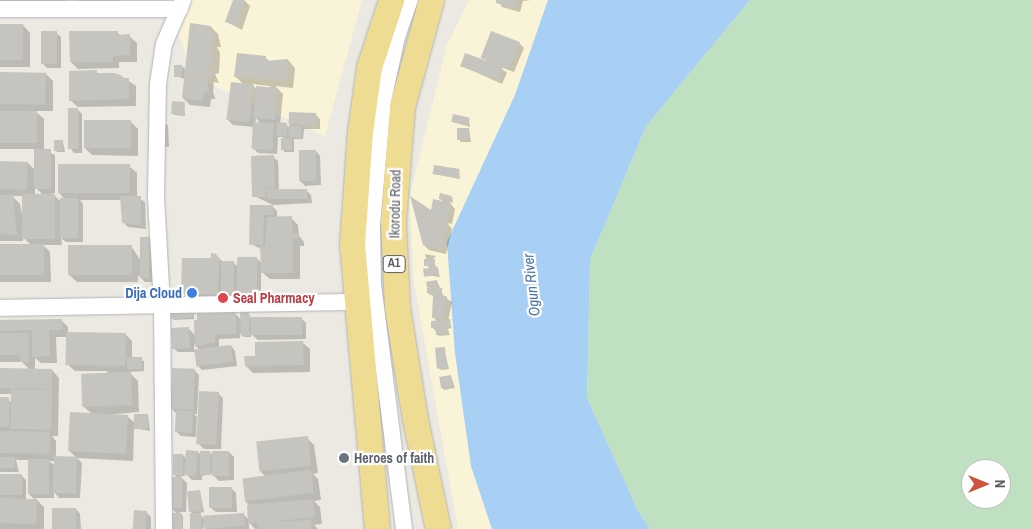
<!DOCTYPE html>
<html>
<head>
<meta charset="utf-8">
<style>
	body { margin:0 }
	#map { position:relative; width:1031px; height:529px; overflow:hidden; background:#ebe9e1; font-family:"Archivo Narrow",sans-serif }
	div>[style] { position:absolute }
	.commercial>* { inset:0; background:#f9f3d8 }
	.green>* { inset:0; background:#c0e0c2 }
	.water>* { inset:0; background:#a8cff4 }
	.shadow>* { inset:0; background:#0003 }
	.building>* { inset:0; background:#c6c4be; transform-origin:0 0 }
	.roads { filter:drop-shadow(0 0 1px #b2b3b7) drop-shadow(0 0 1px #b2b3b7) }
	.minor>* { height:16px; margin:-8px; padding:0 8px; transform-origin:8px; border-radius:8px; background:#fff }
	.highway>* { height:25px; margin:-12.5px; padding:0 12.5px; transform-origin:12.5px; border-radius:12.5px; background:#efdc93 }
	.dots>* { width:14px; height:14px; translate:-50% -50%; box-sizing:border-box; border:2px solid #fff; border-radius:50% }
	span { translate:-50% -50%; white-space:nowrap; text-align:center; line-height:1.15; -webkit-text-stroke:4.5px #fff; paint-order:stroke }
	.shield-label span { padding:1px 4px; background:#fff; border:1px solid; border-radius:4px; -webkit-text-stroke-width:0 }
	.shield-label { font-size:12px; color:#5a5c60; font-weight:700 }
	.street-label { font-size:14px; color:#5a5c60 }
	.shop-label { font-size:14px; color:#366cbe; font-weight:700 }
	.right { translate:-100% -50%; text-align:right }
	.health-label { font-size:14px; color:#be3a42; font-weight:700 }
	.left { translate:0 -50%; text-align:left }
	.worship-label { font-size:14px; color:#5b616d; font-weight:700 }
	.water-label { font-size:15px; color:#4c76ab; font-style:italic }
	.north { position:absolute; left:961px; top:459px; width:50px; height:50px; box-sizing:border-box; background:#fff; border:1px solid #bdbebf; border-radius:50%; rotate:90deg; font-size:14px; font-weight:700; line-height:20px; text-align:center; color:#5a5c60 }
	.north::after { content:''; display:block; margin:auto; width:18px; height:22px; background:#d3513f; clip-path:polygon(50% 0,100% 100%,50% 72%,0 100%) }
</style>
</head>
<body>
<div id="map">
	<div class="commercial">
		<i style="clip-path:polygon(168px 0,362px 0,325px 136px,192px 76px)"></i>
		<i style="clip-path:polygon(469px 0,548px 0,515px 95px,447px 242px,455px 353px,471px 466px,492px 529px,458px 529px,414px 282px,409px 199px,447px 45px)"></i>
	</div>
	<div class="green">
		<i style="clip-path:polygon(evenodd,750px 0,1031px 0,1031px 529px,650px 529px,638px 511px,587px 398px,590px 260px,646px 126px,750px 0,971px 469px,1001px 469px,1001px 499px,971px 499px,971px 469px)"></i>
	</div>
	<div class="water">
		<i style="clip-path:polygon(548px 0,750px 0,646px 126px,590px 260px,587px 398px,638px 511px,650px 529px,492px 529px,471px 466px,455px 353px,447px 242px,515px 95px)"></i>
	</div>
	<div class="shadow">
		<i style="clip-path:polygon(0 0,66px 0,65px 5px,0 3px)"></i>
		<i style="clip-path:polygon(78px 0,120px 0,120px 4px,81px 3px)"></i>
		<i style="clip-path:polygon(234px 0,245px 1px,250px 6px,242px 30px,227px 22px)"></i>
		<i style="clip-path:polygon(498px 0,531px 0,523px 1px,520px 12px,502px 7px)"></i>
		<i style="clip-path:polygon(0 25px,23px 25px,30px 33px,30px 67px,0 67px)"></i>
		<i style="clip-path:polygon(211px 27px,218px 34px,221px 47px,217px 47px,220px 53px,219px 73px,215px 74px,219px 83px,214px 82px,213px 91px,215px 99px,211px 99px,210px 107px,190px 105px,183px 98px,185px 79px,175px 76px,182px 66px,186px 70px)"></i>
		<i style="clip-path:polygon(117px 32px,121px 36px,129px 36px,137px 43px,137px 62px,119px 62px,119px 68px,78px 69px,71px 62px)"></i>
		<i style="clip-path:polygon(56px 33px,61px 37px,61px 68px,47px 68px,42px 63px)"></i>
		<i style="clip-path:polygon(519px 43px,524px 48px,514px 72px,500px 67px,507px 73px,502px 84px,462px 66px,489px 64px,483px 57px)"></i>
		<i style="clip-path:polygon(evenodd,266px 58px,270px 62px,288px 60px,295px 68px,293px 88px,275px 86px,283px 94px,280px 124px,290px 127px,290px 114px,315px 114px,320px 119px,320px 129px,304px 129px,303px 139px,294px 139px,294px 152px,284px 152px,283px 137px,278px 137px,277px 154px,258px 153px,254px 149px,254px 127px,233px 125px,228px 120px,244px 85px,236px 77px,266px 58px,252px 84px,270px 86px,270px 89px,257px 90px,252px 84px,266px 58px,256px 118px,261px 124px,255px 124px,256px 118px)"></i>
		<i style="clip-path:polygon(evenodd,0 73px,46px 74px,53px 81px,53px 111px,35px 111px,44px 119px,44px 150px,55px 155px,55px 193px,52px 193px,61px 202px,65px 199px,59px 193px,129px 166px,137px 173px,137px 197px,145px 202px,146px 229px,128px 227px,123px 222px,122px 200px,80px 200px,83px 204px,83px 242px,66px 242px,61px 238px,62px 245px,43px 245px,50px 252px,51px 282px,0 282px,0 245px,31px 245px,23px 237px,23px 241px,0 241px,0 163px,28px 163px,36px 171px,36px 149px,0 149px,0 73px,35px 187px,43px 195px,35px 195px,35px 187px,0 73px,12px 196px,24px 196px,24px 225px,20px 204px,12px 196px)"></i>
		<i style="clip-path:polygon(121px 76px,136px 86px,136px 106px,78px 107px,70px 100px)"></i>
		<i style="clip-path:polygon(184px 103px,185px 116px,175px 115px,172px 113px)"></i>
		<i style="clip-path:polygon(77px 109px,82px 114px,82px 153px,74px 153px,70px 148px)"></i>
		<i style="clip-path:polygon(469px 119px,470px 127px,453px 122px)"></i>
		<i style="clip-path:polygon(131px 122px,138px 129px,138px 156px,92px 155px,85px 148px)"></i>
		<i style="clip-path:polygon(161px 123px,168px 125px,169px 147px,164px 147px)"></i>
		<i style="clip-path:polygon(469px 129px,471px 142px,461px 142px,459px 139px)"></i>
		<i style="clip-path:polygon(63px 142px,65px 152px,57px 152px,55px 150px)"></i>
		<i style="clip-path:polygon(316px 151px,320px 156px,321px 185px,305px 186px,300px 181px)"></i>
		<i style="clip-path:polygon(273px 157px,278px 161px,279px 191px,306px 190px,311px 195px,312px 203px,273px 205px,254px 196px)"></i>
		<i style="clip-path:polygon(459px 170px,460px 179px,434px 174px)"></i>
		<i style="clip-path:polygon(452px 197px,453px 203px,449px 202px,455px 209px,452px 224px,447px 223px,452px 229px,446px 254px,429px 250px,424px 245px,431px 213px,444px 202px,440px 199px)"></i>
		<i style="clip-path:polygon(251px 206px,272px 206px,277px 211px,277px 218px,291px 218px,298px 225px,299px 236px,304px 242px,304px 246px,300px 246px,300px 279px,270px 279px,261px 271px,261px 303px,224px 296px,225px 301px,190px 300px,183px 293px,216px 255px,223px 262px,233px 262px,238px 267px,256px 258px,262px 263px,261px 249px,251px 244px)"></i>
		<i style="clip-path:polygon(149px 238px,154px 243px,152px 282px,145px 282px,138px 275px,138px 282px,77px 282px,69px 275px,131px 246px,141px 261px)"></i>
		<i style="clip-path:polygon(425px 254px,436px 256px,433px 259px,440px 277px,425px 275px,429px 269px)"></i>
		<i style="clip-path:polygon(437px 281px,444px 297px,452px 302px,448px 321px,452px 328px,447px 329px,450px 335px,439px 336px,433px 328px,438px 322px,434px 318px,434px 296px,428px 294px,431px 290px,428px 286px)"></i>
		<i style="clip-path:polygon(172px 312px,194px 313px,194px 319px,174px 320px)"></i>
		<i style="clip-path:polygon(evenodd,235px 313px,241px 320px,249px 314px,251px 319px,301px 318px,306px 323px,306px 339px,258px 340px,251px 334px,251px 337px,244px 337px,240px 333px,240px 338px,219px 339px,219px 347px,231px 346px,235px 351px,237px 366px,202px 370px,197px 365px,196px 352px,178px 352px,173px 348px,189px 329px,196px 336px,235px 313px,194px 344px,199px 349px,194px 350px,194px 344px)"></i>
		<i style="clip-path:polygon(evenodd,61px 320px,68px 327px,68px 334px,125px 334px,132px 341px,132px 358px,144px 361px,144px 371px,129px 372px,138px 381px,139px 412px,104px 415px,127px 416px,135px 423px,148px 415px,150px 431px,134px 428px,133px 461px,77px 458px,69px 451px,92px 414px,83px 406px,108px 371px,75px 371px,67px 364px,68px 337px,56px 337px,57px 363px,41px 363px,35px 358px,35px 370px,52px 370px,59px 378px,58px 436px,52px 436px,56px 441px,56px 458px,77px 458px,82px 463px,80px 498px,59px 498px,54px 492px,54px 498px,35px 498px,44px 507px,44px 529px,0 529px,0 475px,21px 475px,26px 480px,26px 500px,35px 500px,29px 494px,29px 460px,16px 460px,19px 472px,0 472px,0 398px,12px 402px,13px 394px,0 394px,0 369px,30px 370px,22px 362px,0 362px,0 321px,61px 320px,49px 461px,55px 461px,55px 466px,49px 461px)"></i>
		<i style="clip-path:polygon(302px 342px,310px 349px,310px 372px,253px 373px,246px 366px)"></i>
		<i style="clip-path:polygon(444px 348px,449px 369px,441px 370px,439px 368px)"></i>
		<i style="clip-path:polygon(194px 370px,199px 375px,197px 414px,194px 414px,197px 417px,196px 437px,181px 436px,176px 431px,176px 413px,171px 408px)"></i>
		<i style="clip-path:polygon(451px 376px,455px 388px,444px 390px,442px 388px)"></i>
		<i style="clip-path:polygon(218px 393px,223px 398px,221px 449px,204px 449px,199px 444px)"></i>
		<i style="clip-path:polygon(307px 438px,314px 445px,318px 473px,313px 474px,318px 479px,321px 500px,314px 501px,320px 507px,322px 524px,314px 525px,318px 529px,255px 529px,249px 522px,249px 529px,206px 529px,205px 520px,203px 529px,191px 529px,194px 515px,190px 511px,200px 491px,204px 512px,199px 513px,203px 518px,244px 515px,249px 520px,250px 506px,245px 501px,243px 480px,266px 477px,261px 472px,257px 444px)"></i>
		<i style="clip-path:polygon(198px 452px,201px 455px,210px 452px,213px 456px,229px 452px,234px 457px,234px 480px,219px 481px,212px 474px,202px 476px,202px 480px,192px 480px,185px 473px,185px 476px,180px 476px,187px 483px,186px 512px,179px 512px,183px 516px,183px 529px,172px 529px,177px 514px,171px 507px,177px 478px,174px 474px,183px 455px,187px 459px)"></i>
		<i style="clip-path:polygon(231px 488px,236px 493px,237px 512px,216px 512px,211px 508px)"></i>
		<i style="clip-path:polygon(76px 509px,80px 514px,81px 529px,53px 529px)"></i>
		<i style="clip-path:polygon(146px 512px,151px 517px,151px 529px,135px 529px)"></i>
	</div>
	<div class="building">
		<i style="clip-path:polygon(233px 0,245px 0,237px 26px,225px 22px)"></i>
		<i style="clip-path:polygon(496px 0,518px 0,516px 8px,496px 3px)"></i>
		<i style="clip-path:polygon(190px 23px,211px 26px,211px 32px,215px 33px,210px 54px,213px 55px,212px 66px,208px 66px,208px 70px,213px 71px,213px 77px,207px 76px,209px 92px,204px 92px,203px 101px,182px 98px)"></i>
		<i style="left:0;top:24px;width:23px;height:36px"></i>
		<i style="left:41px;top:31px;width:16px;height:33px"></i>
		<i style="clip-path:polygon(69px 31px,118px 31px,118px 35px,130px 34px,130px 55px,113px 56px,113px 62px,70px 62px)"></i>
		<i style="left:491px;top:31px;width:31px;height:29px;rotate:21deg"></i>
		<i style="clip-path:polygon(237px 53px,266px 56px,266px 61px,288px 59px,287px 81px,234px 77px)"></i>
		<i style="left:465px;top:53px;width:40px;height:14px;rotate:20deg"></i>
		<i style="left:174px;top:65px;width:8px;height:12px"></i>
		<i style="clip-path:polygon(97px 70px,97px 73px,114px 73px,121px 75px,121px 78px,129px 78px,129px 99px,69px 101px,69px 71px)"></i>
		<i style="left:0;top:72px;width:46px;height:32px;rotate:1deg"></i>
		<i style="left:231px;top:82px;width:23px;height:38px;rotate:7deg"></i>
		<i style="left:256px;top:86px;width:22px;height:32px;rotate:5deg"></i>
		<i style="left:172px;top:101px;width:13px;height:13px;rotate:4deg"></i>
		<i style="left:68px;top:108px;width:10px;height:41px"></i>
		<i style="left:0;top:111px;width:37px;height:32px"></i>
		<i style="left:289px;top:112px;width:27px;height:12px;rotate:2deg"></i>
		<i style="left:453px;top:114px;width:17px;height:8px;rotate:13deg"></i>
		<i style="left:84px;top:120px;width:47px;height:28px"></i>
		<i style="left:253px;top:122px;width:21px;height:27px;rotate:3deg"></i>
		<i style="clip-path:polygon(277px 122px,287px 123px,287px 136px,276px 136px)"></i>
		<i style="left:289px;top:125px;width:13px;height:12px;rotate:4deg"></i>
		<i style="left:457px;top:128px;width:12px;height:12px"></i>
		<i style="left:281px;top:138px;width:11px;height:12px"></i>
		<i style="left:54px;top:140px;width:9px;height:11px"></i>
		<i style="left:34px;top:149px;width:17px;height:40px"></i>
		<i style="left:299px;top:150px;width:17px;height:31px"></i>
		<i style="clip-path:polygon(274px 155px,275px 188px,266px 188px,266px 197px,252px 197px,251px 156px)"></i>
		<i style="left:0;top:161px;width:28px;height:28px;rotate:2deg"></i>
		<i style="left:130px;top:164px;width:29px;height:72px;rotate:90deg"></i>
		<i style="left:434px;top:165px;width:26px;height:9px;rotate:9deg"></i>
		<i style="left:307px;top:189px;width:10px;height:40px;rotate:90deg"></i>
		<i style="left:440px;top:193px;width:12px;height:6px;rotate:14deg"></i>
		<i style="left:22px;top:194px;width:33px;height:45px"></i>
		<i style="clip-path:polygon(0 195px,13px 195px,17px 235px,0 234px)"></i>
		<i style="clip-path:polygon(120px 196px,141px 196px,141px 225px,122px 223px)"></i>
		<i style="clip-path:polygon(410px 196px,431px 210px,433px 199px,451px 203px,447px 220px,443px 219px,448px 223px,442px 250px,423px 245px)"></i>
		<i style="left:60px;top:198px;width:18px;height:40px"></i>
		<i style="clip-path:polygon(250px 205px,273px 205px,273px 215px,264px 215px,263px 245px,249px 245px)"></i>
		<i style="clip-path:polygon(292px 216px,293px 234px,298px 233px,298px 239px,293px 239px,293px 273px,261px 273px,260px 246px,265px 246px,267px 217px)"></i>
		<i style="left:140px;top:237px;width:9px;height:41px"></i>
		<i style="left:0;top:244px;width:44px;height:31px"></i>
		<i style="left:68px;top:245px;width:64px;height:30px"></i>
		<i style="clip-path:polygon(211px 253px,216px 254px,219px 259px,218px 295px,181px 294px,182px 258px,211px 258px)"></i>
		<i style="left:237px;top:257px;width:20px;height:42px"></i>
		<i style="left:424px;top:259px;width:11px;height:7px"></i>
		<i style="left:221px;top:261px;width:13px;height:33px"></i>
		<i style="left:438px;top:267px;width:8px;height:15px;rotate:83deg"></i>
		<i style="left:437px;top:280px;width:6px;height:11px;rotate:81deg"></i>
		<i style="left:442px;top:288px;width:5px;height:15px;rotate:90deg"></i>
		<i style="clip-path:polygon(433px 295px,447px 296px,443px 319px,432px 318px)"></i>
		<i style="left:192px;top:309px;width:8px;height:22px;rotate:83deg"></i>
		<i style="clip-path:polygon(236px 312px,236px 334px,215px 334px,215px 342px,195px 347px,194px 320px,197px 320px,197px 313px)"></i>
		<i style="left:249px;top:312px;width:24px;height:9px;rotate:88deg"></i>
		<i style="left:302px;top:317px;width:18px;height:51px;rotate:90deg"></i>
		<i style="clip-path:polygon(62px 319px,62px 330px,49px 330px,50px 356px,32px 357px,32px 330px,0 331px,0 320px)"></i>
		<i style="clip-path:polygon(450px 319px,451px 327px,431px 328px,431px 321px)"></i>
		<i style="left:189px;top:327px;width:21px;height:18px;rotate:87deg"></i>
		<i style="clip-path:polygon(448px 328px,449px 334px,436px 335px,436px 330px)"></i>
		<i style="left:66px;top:332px;width:60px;height:33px;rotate:1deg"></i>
		<i style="clip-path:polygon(0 333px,29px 333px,29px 362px,20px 362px,20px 355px,0 355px)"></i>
		<i style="clip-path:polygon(303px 341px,304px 365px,245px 366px,244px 356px,255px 356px,255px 342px)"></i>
		<i style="left:231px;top:345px;width:17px;height:37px;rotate:83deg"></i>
		<i style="left:445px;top:347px;width:21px;height:10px;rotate:85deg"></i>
		<i style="left:127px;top:357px;width:15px;height:12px"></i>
		<i style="left:0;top:368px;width:52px;height:20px;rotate:1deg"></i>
		<i style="left:172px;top:368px;width:23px;height:41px;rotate:2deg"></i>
		<i style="left:131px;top:372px;width:33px;height:50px;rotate:88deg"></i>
		<i style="left:451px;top:375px;width:11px;height:12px;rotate:80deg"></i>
		<i style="left:11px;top:389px;width:41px;height:40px;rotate:1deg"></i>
		<i style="left:199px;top:391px;width:20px;height:53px;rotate:3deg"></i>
		<i style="left:0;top:397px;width:9px;height:30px"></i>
		<i style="left:176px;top:410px;width:17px;height:22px;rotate:3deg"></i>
		<i style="left:70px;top:412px;width:58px;height:39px;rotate:3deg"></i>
		<i style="left:134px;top:414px;width:14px;height:15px"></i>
		<i style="left:0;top:431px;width:50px;height:22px;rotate:1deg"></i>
		<i style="left:308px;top:436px;width:30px;height:52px;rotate:84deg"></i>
		<i style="left:186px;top:450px;width:12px;height:25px;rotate:5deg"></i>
		<i style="left:200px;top:451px;width:10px;height:24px"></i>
		<i style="left:212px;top:451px;width:17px;height:25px"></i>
		<i style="left:173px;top:454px;width:10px;height:21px"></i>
		<i style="left:54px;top:456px;width:23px;height:37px;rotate:2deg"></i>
		<i style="left:0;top:457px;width:15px;height:11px"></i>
		<i style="left:28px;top:459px;width:21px;height:35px"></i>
		<i style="left:311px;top:470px;width:23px;height:69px;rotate:83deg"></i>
		<i style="left:0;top:474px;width:22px;height:21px"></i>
		<i style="left:170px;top:477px;width:12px;height:31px"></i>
		<i style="left:209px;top:487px;width:23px;height:21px"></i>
		<i style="left:200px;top:490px;width:21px;height:13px;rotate:85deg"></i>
		<i style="left:0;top:498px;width:37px;height:25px;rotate:2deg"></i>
		<i style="clip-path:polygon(313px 499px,315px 517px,269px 522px,311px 520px,312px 529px,258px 529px,257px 523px,248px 524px,247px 505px)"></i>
		<i style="left:52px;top:508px;width:24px;height:21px"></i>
		<i style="left:134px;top:510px;width:13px;height:19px;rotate:4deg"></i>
		<i style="left:171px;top:513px;width:11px;height:16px"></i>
		<i style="left:190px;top:513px;width:11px;height:16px"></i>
		<i style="left:244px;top:513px;width:13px;height:41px;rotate:86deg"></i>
	</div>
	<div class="roads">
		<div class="minor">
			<i style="left:0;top:9px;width:180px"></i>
			<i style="left:0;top:308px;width:355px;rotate:-1deg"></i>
			<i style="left:164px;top:529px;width:224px;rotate:-90.5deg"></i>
			<i style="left:162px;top:305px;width:109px;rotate:-93.2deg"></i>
			<i style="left:156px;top:196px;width:112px;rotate:-89deg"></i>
			<i style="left:158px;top:84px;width:40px;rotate:-81.5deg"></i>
			<i style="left:164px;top:44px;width:48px;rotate:-66.6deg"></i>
			<i style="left:404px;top:529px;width:249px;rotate:-97.2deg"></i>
			<i style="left:373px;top:282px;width:57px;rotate:-91deg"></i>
			<i style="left:372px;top:225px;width:124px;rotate:-84.9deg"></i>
			<i style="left:383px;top:101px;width:66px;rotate:-77.7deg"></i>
			<i style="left:397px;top:37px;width:39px;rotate:-71deg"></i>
		</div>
		<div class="highway">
			<i style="left:431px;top:0;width:111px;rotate:105.2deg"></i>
			<i style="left:402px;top:107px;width:114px;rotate:94.5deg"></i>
			<i style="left:393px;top:221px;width:86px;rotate:87.3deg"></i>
			<i style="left:397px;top:307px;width:113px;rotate:80.9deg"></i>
			<i style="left:415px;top:419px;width:112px;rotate:78.2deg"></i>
			<i style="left:377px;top:529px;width:285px;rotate:-95deg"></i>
			<i style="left:352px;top:245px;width:113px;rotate:-86deg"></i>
			<i style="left:360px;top:132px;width:66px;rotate:-82.1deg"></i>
			<i style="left:369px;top:67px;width:71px;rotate:-71.8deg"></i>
		</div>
	</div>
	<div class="dots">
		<i style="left:192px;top:293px;background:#3f7fe0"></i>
		<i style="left:223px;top:298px;background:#e0444e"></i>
		<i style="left:344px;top:458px;background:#6b7280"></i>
	</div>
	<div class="shield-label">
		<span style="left:394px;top:264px">A1</span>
	</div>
	<div class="street-label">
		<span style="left:395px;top:204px;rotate:-89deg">Ikorodu Road</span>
	</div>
	<div class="shop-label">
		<span class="right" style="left:182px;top:293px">Dija Cloud</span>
	</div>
	<div class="health-label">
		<span class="left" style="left:233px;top:298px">Seal Pharmacy</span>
	</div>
	<div class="worship-label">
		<span class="left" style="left:354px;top:458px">Heroes of faith</span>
	</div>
	<div class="water-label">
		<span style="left:531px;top:285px;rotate:-96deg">Ogun River</span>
	</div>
	<div class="north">N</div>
</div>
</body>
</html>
